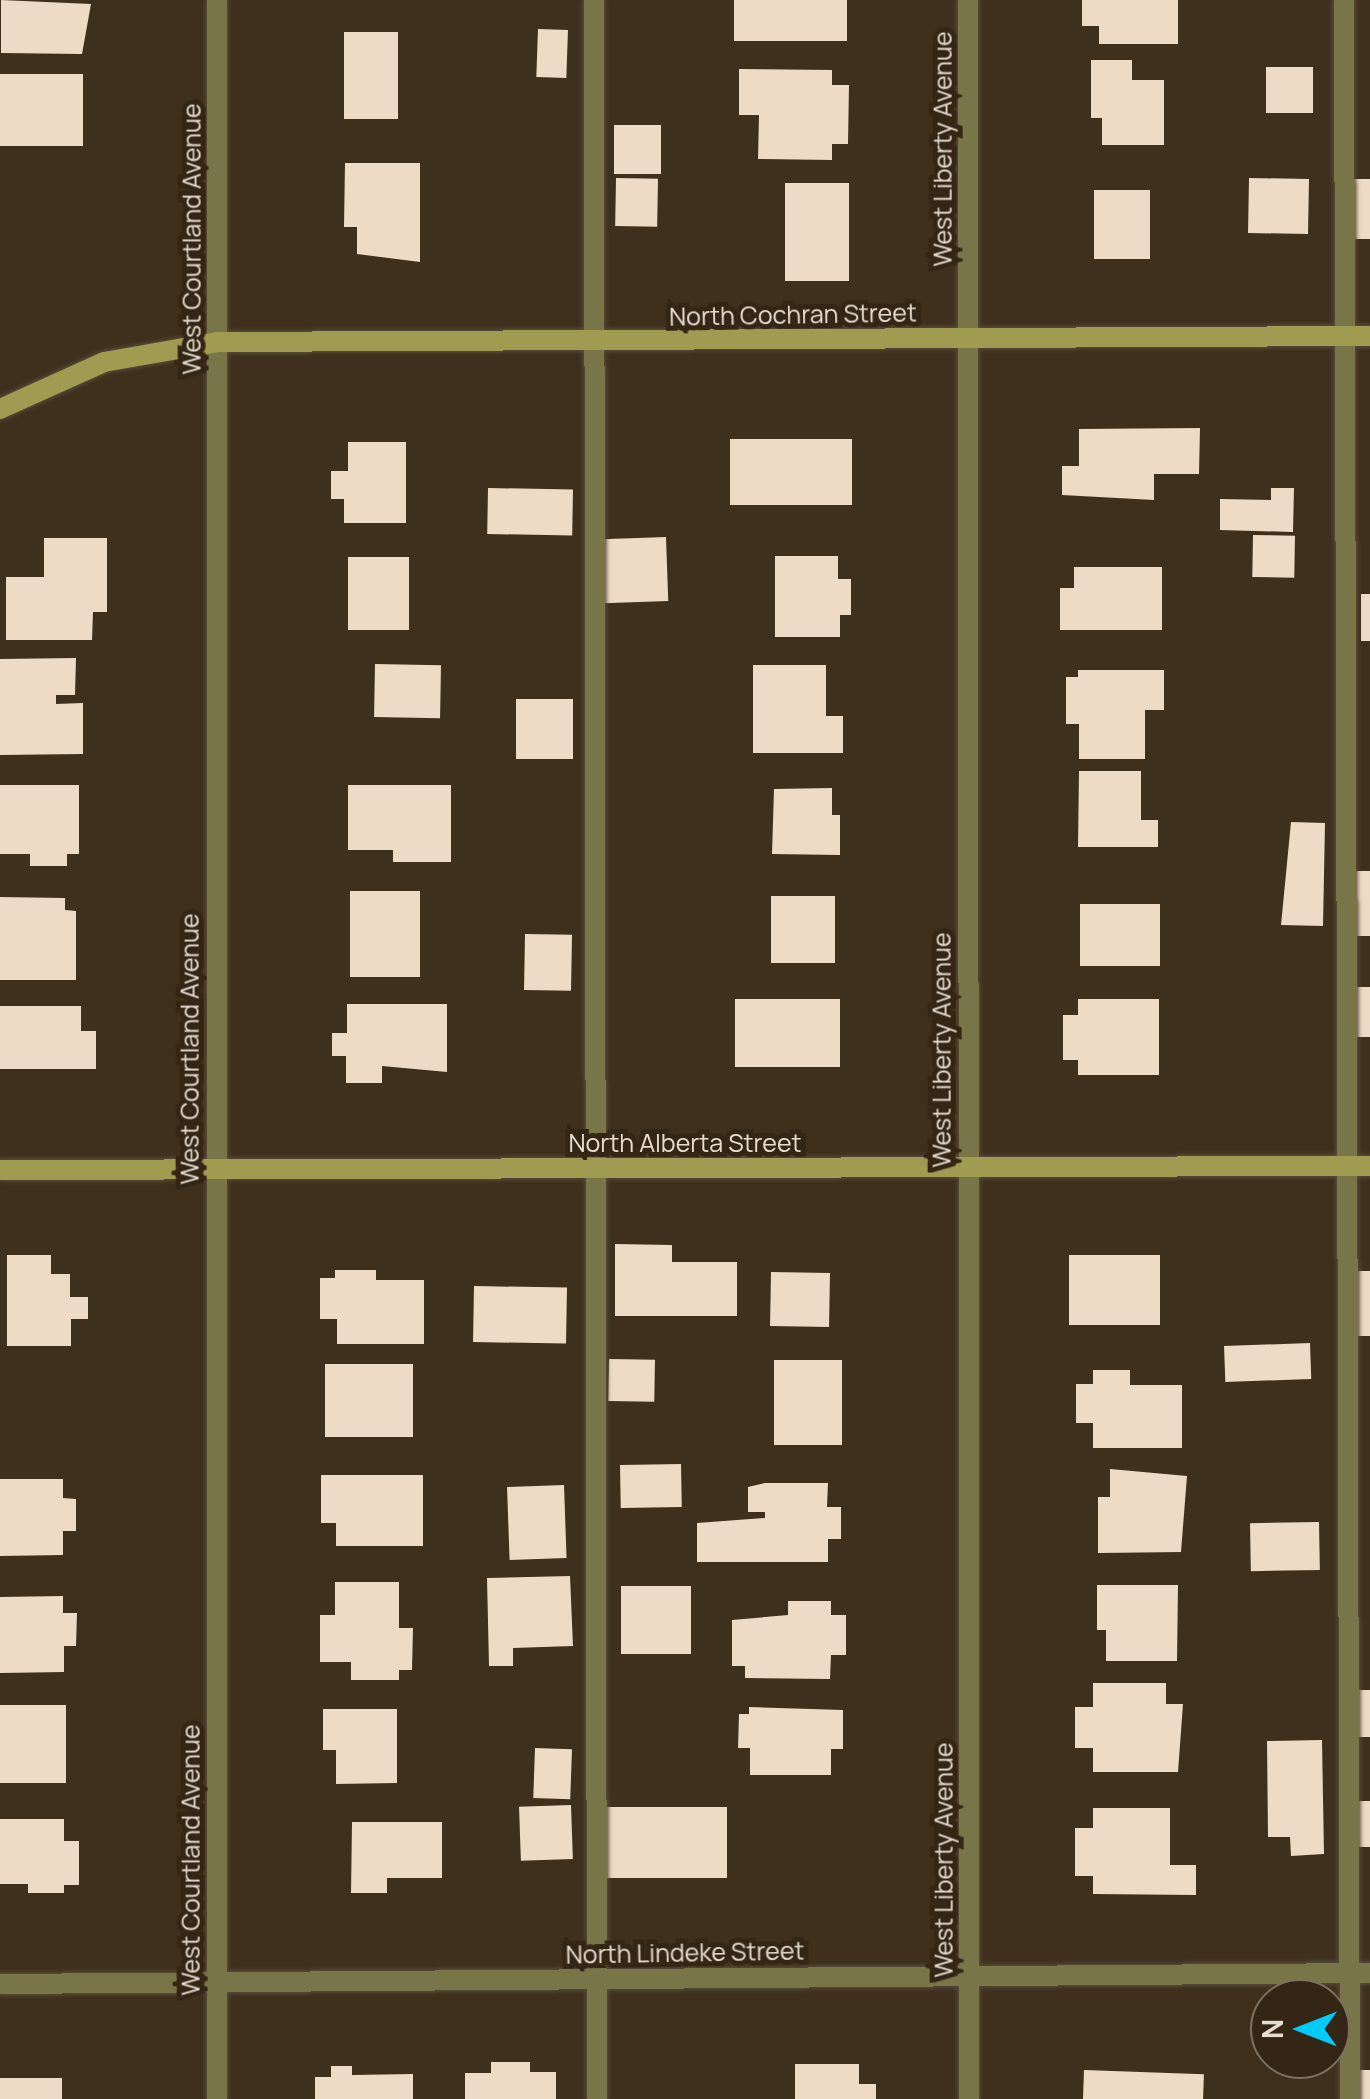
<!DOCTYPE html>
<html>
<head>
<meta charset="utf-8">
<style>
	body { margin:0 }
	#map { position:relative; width:1370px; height:2099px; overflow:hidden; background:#3e301d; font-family:Manrope,sans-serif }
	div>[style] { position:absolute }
	.building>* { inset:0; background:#eedbc5; transform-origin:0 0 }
	.roads { filter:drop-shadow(0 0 2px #594c3a) drop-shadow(0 0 2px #594c3a) }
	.service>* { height:20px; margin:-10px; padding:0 10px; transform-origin:10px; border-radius:10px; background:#787649 }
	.minor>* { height:20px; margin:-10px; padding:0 10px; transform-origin:10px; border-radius:10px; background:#787649 }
	.secondary>* { height:20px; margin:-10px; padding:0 10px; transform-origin:10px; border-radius:10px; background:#9f9b51 }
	span { translate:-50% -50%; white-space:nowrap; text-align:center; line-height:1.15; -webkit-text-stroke:10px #332614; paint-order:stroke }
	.street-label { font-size:25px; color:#e6ddd2 }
	.north { position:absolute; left:1250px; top:1979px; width:100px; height:100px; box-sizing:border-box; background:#332614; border:2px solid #7b6f60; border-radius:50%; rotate:270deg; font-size:28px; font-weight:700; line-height:40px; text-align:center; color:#e6ddd2 }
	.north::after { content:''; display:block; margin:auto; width:35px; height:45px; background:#02cbf9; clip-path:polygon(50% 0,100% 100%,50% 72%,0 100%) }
</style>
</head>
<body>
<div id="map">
	<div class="building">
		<i style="clip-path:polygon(1px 0,91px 4px,82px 54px,1px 53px)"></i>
		<i style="left:734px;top:0;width:113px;height:41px"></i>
		<i style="clip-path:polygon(1082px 0,1178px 0,1178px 44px,1099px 44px,1099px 26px,1082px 26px)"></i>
		<i style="left:538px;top:29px;width:30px;height:48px;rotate:2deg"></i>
		<i style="left:344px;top:32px;width:54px;height:87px"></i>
		<i style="clip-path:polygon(1091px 60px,1132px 60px,1132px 80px,1164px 80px,1164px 145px,1102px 145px,1102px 118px,1091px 118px)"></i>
		<i style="left:1266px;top:67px;width:47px;height:46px"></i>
		<i style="clip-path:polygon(739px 69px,832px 70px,832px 85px,849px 85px,848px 144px,832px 144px,832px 160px,758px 159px,759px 115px,739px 115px)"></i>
		<i style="left:0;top:74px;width:83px;height:72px"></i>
		<i style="left:614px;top:125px;width:47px;height:49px"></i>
		<i style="clip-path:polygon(345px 163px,420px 163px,420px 262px,357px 254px,357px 227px,344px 227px)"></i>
		<i style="left:616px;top:178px;width:42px;height:48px;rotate:1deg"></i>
		<i style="left:1249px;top:178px;width:60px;height:55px;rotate:1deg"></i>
		<i style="left:1349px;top:179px;width:21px;height:60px"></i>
		<i style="left:785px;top:183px;width:64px;height:98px"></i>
		<i style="left:1094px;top:190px;width:56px;height:69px"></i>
		<i style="clip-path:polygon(1200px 428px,1199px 474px,1154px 474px,1154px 500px,1062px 495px,1062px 466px,1079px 466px,1079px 429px)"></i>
		<i style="left:730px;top:439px;width:122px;height:66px"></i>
		<i style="clip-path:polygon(348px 442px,406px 442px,406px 523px,344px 523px,344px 499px,331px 499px,331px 471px,348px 471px)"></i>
		<i style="left:488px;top:488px;width:85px;height:46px;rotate:1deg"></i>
		<i style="clip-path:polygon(1271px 488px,1294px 488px,1293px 532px,1220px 530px,1220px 499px,1271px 500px)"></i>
		<i style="left:1253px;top:535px;width:42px;height:42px;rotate:1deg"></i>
		<i style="left:666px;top:537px;width:64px;height:65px;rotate:88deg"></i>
		<i style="clip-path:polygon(44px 538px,107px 538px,107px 612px,93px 612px,92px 640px,6px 640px,6px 577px,44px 577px)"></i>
		<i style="clip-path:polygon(775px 556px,838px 556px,838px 579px,851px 579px,851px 615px,840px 615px,840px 637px,775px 637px)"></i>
		<i style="left:348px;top:557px;width:61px;height:73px"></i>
		<i style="clip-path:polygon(1074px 567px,1162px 567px,1162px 630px,1060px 630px,1060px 588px,1074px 588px)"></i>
		<i style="left:1361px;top:594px;width:9px;height:47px"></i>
		<i style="clip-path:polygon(76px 658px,75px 695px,56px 695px,56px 704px,83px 703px,83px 754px,0 755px,0 659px)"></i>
		<i style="left:375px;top:664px;width:66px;height:53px;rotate:1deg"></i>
		<i style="clip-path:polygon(753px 665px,826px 665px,826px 716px,843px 716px,843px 753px,753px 753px)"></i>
		<i style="clip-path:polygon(1078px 670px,1164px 670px,1164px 710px,1145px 710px,1145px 759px,1079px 759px,1079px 724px,1066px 724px,1066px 677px,1078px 677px)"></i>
		<i style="left:573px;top:699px;width:60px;height:57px;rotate:90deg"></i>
		<i style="clip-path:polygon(1079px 771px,1141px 771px,1141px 820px,1158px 820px,1158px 847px,1078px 847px)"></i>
		<i style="clip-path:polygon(0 785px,79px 785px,79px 854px,67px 854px,67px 866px,30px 866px,30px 854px,0 854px)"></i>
		<i style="clip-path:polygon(348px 785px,451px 785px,451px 862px,393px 862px,393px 850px,348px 850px)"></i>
		<i style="clip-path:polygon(832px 788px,832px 815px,840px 815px,840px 855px,772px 854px,774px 789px)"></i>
		<i style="clip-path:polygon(1291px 822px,1325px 823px,1323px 926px,1281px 925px)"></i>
		<i style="left:1351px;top:871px;width:19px;height:65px"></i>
		<i style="left:350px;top:891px;width:70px;height:86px"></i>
		<i style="left:771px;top:896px;width:64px;height:67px"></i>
		<i style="clip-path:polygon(0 897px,65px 898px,65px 910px,76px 911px,76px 980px,0 980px)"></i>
		<i style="left:1080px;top:904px;width:80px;height:62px"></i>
		<i style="left:525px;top:934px;width:47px;height:56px;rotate:1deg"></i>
		<i style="left:1353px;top:987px;width:17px;height:50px"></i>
		<i style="left:735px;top:999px;width:105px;height:68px"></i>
		<i style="clip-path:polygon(1078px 999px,1159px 999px,1159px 1075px,1078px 1075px,1078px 1060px,1063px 1060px,1063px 1015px,1078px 1015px)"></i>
		<i style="clip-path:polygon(347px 1004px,447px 1004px,447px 1072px,382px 1066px,382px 1083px,346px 1083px,346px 1056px,332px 1056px,332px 1033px,347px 1033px)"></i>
		<i style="clip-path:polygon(0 1006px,81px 1006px,81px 1031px,96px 1031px,96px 1069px,0 1069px)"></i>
		<i style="clip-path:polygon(615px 1244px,672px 1245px,672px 1262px,737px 1262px,737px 1316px,615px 1316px)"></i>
		<i style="clip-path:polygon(7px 1255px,51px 1255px,51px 1274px,70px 1274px,70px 1297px,88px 1297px,88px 1319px,71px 1319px,71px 1346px,7px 1346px)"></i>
		<i style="left:1069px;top:1255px;width:91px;height:70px"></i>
		<i style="clip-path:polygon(335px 1270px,376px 1270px,376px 1280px,424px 1280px,424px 1344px,337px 1344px,337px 1319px,320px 1319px,320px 1278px,335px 1278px)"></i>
		<i style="left:1353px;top:1271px;width:17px;height:65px"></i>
		<i style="left:771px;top:1272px;width:59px;height:54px;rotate:1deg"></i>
		<i style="left:474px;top:1286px;width:93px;height:56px;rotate:1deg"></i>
		<i style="left:1310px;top:1343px;width:36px;height:86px;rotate:88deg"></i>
		<i style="left:609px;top:1359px;width:46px;height:42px;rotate:1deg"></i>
		<i style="left:774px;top:1360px;width:68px;height:85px"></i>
		<i style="left:325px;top:1364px;width:88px;height:73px"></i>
		<i style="clip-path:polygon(1093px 1370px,1130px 1370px,1130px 1385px,1182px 1385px,1182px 1448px,1093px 1448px,1093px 1423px,1076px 1423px,1076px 1384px,1093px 1384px)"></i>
		<i style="left:681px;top:1464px;width:43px;height:61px;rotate:89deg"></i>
		<i style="clip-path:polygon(1110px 1469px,1187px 1476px,1181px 1552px,1098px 1553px,1098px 1497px,1110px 1497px)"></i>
		<i style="clip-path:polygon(321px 1475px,423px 1475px,423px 1546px,336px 1546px,336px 1523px,321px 1523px)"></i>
		<i style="clip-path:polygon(0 1479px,63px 1479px,63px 1498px,76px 1499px,76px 1531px,63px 1531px,63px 1555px,0 1556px)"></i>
		<i style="clip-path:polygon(765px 1483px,828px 1483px,827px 1507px,841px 1507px,841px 1539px,828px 1539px,828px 1562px,697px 1562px,697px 1523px,765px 1518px,765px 1512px,748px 1512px,748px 1487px)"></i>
		<i style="left:564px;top:1485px;width:73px;height:57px;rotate:88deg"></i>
		<i style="left:1319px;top:1522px;width:48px;height:69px;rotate:89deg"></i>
		<i style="clip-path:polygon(570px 1576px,573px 1646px,513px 1648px,513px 1666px,489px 1666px,487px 1578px)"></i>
		<i style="clip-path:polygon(335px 1582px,399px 1582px,399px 1628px,413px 1628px,412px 1670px,399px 1670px,399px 1680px,351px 1680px,351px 1662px,320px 1662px,320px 1615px,335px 1615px)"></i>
		<i style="clip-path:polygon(1097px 1585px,1178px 1585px,1177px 1661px,1106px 1661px,1106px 1630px,1097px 1630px)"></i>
		<i style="left:691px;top:1586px;width:68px;height:70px;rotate:90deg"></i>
		<i style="clip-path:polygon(63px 1596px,63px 1613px,77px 1613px,76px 1646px,64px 1646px,64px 1672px,0 1673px,0 1597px)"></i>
		<i style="clip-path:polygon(788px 1601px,831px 1601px,831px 1615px,846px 1615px,846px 1655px,831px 1655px,830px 1679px,745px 1678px,745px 1666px,732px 1666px,732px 1620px,788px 1615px)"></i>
		<i style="clip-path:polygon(1093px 1683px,1166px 1683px,1166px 1704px,1183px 1704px,1178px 1772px,1093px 1772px,1093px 1748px,1075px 1748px,1075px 1707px,1093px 1707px)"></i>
		<i style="left:1370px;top:1690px;width:47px;height:11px;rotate:90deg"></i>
		<i style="left:0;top:1705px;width:66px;height:78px"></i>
		<i style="clip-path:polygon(749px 1707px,843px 1710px,843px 1749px,831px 1749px,831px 1775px,750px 1775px,750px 1748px,738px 1748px,739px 1714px,749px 1714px)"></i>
		<i style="clip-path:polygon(323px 1709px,397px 1709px,397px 1783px,336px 1784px,336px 1750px,323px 1750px)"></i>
		<i style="clip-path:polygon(1322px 1740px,1324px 1854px,1291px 1856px,1290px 1837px,1268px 1837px,1267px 1741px)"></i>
		<i style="left:535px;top:1748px;width:37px;height:50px;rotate:2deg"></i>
		<i style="left:1354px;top:1801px;width:16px;height:46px"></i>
		<i style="left:571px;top:1805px;width:54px;height:52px;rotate:88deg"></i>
		<i style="left:604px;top:1807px;width:123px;height:71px"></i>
		<i style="clip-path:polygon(1093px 1808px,1170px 1808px,1170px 1865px,1196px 1865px,1196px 1895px,1093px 1894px,1093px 1876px,1075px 1876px,1075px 1828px,1093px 1828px)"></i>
		<i style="clip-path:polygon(0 1819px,64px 1819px,64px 1841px,79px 1841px,79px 1885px,64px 1885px,64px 1893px,28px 1893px,28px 1884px,0 1884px)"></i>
		<i style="clip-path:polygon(352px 1822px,442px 1822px,442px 1878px,387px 1878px,387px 1893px,351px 1893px)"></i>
		<i style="clip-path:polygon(491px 2062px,530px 2062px,530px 2072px,556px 2072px,556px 2099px,465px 2099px,465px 2073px,491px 2073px)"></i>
		<i style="clip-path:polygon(795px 2064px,859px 2064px,859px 2084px,876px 2084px,876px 2099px,795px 2099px)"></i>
		<i style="clip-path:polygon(331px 2066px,352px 2066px,352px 2075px,413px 2074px,413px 2099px,315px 2099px,315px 2077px,331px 2077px)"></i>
		<i style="left:1084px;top:2070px;width:120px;height:29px;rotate:2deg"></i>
		<i style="left:1357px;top:2070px;width:13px;height:29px"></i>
		<i style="left:62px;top:2078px;width:21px;height:62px;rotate:90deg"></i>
	</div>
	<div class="roads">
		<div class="service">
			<i style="left:594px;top:0;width:2099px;rotate:89.92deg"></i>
			<i style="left:1344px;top:0;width:2099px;rotate:89.84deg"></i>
		</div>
		<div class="minor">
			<i style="left:968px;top:0;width:2099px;rotate:89.97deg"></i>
			<i style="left:0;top:1984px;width:1370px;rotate:-0.46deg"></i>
			<i style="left:217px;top:2099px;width:2099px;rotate:-90deg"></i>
		</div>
		<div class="secondary">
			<i style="left:0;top:409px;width:114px;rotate:-24.3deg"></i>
			<i style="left:104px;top:362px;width:115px;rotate:-10deg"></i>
			<i style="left:217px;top:342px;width:1153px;rotate:-0.3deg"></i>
			<i style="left:0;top:1170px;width:1370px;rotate:-0.17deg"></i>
		</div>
	</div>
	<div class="street-label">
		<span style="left:943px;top:149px;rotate:-90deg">West Liberty Avenue</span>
		<span style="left:192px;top:239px;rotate:-90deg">West Courtland Avenue</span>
		<span style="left:793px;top:315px;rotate:-1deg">North Cochran Street</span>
		<span style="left:190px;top:1049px;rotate:-90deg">West Courtland Avenue</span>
		<span style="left:942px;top:1050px;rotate:-90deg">West Liberty Avenue</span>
		<span style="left:685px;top:1143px">North Alberta Street</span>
		<span style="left:191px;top:1860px;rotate:-90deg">West Courtland Avenue</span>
		<span style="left:944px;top:1860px;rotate:-90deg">West Liberty Avenue</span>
		<span style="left:685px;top:1953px;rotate:-1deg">North Lindeke Street</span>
	</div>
	<div class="north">N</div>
</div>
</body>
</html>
